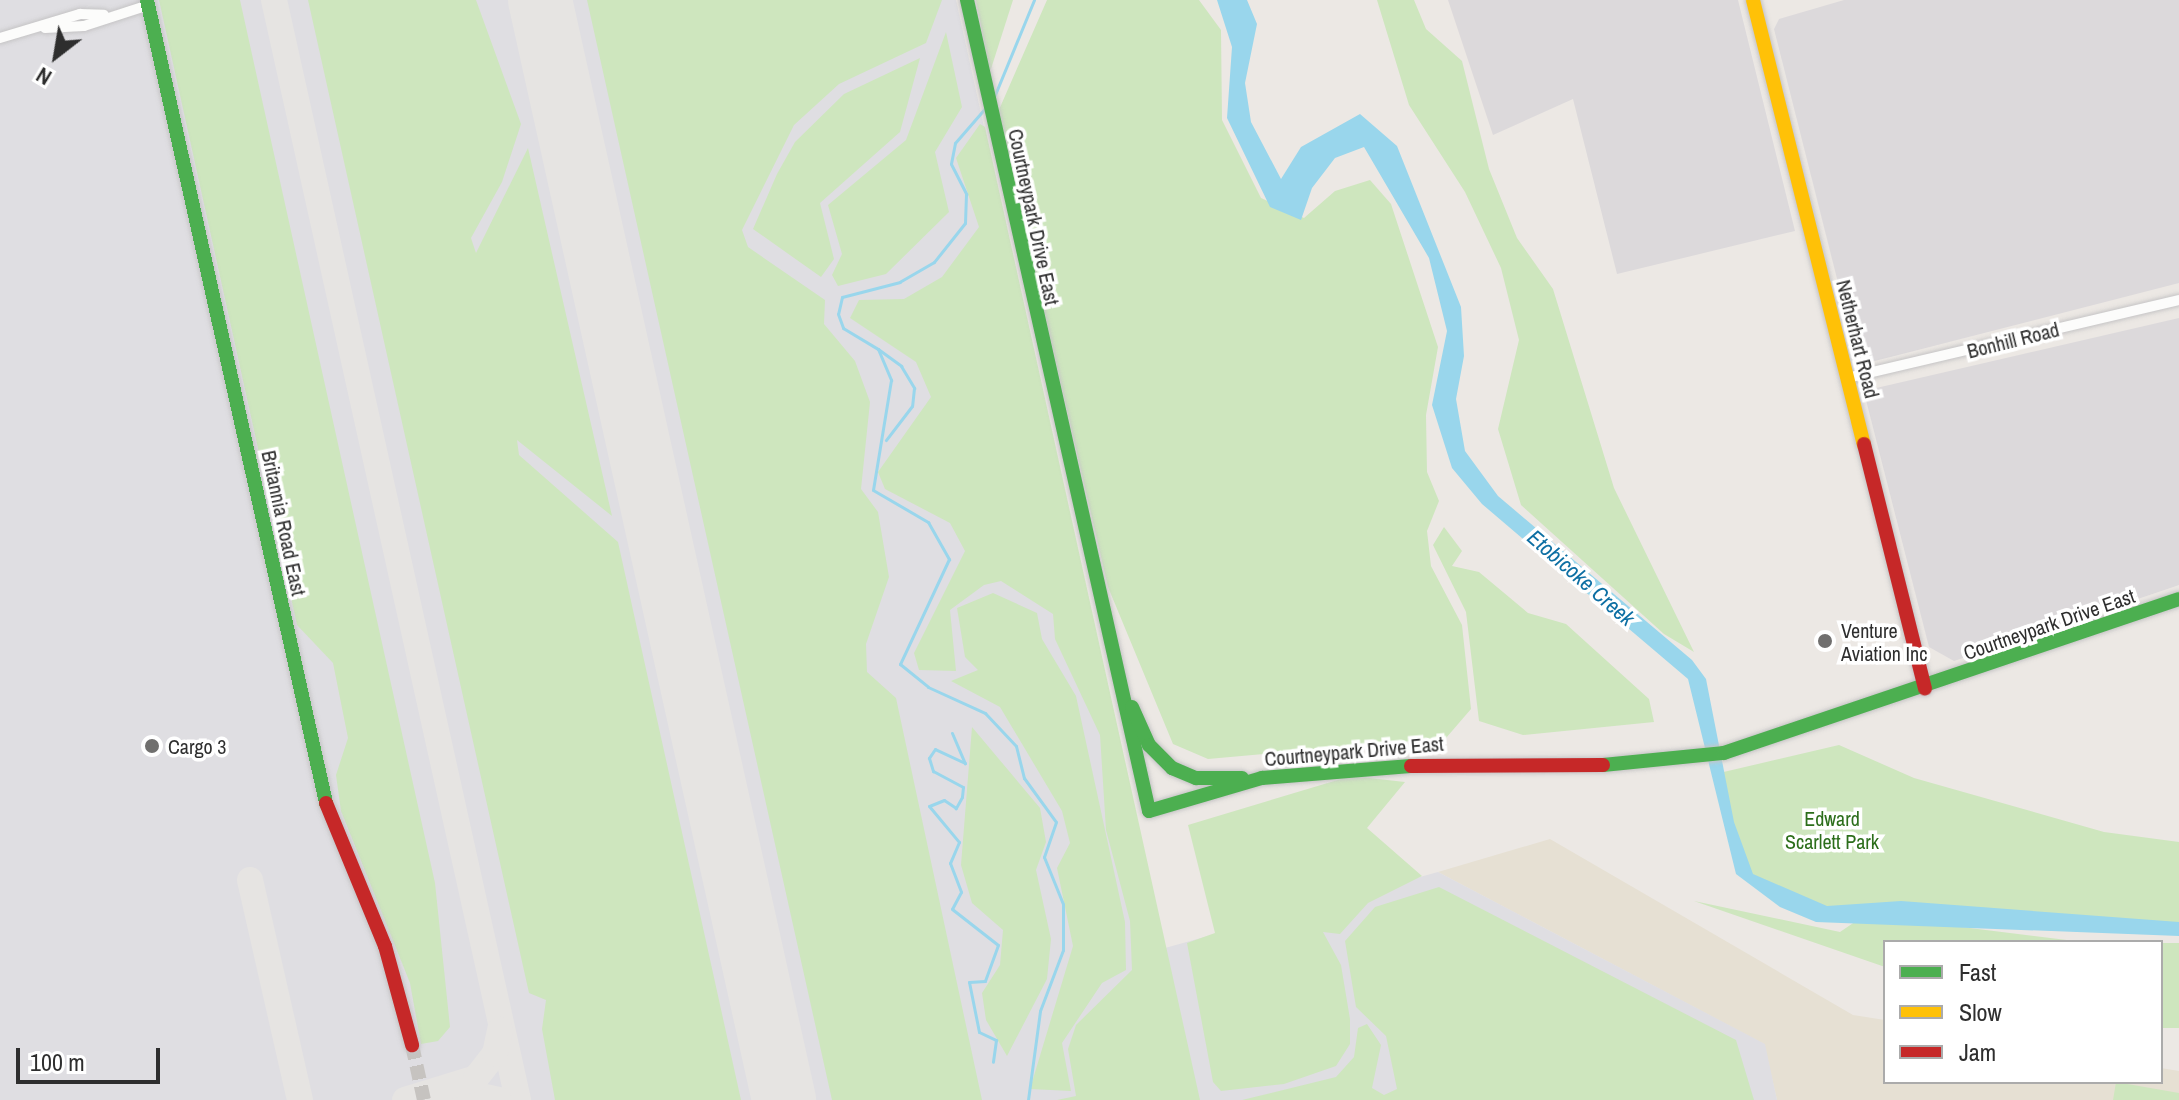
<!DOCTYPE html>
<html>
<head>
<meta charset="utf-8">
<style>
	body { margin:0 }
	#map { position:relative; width:2179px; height:1100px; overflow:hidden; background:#ece8e4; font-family:"Archivo Narrow",sans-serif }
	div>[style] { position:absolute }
	.industrial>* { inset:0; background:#dcd9db }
	.education>* { inset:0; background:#e6e0d3 }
	.airport>* { inset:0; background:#dfdee2 }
	.green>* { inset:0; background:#cee6be; transform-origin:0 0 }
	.water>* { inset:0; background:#99d6ec }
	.stream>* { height:3px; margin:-1.5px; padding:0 1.5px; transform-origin:1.5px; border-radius:1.5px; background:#99d6ec }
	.taxiway>* { height:26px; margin:-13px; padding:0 13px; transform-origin:13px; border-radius:13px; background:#e6e4e2 }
	.runway>* { height:64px; margin:-32px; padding:0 32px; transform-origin:32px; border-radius:32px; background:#e6e4e2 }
	.secondary-tunnel>* { height:14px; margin-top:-7px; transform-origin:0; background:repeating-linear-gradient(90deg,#c6c3c0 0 14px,transparent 0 21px) }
	.roads { filter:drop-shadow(0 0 2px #c5c4c5) drop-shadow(0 0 2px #c5c4c5) }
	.street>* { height:10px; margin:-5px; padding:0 5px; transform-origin:5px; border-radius:5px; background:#fcfcfb }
	.fast>* { height:14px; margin:-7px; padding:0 7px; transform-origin:7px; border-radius:7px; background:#4caf50 }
	.slow>* { height:14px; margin:-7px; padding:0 7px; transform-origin:7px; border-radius:7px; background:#ffc107 }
	.jam>* { height:14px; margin:-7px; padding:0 7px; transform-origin:7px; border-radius:7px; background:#c62828 }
	.dots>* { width:22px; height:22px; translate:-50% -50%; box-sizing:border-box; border:4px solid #fff; border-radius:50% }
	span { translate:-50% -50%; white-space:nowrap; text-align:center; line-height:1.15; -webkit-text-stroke:7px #fff; paint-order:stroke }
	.street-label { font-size:20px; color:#2e2e2e }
	.poi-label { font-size:20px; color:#2e2e2e }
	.left { translate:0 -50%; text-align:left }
	.park-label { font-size:20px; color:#2c6e1b }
	.water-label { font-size:22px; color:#0d6fa3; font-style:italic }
	.legend { position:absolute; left:1883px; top:940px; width:280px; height:144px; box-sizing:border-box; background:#fff; border:2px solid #ababab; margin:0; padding:10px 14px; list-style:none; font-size:24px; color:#2e2e2e }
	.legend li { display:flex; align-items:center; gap:16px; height:40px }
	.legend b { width:40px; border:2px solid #ababab }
	.north { position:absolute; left:16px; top:16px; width:80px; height:80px; -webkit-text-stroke:6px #fff; paint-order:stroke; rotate:211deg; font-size:22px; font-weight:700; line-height:32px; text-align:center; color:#2e2e2e }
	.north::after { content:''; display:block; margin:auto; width:28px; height:36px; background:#2e2e2e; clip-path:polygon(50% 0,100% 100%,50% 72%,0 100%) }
	.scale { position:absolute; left:16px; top:1048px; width:144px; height:36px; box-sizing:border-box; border:4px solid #2e2e2e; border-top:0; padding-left:10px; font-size:24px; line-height:28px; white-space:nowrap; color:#2e2e2e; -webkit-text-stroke:6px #fff; paint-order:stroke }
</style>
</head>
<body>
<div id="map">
	<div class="industrial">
		<i style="clip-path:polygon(1448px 0,1738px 0,1795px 231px,1617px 274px,1573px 99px,1493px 135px)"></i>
		<i style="clip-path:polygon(1844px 0,2179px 0,2179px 283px,1867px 363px,1856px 354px,1774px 29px,1779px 19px)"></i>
		<i style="clip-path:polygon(2179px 318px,2179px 585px,1954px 661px,1929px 647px,1866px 400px,1872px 389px)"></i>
	</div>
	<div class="education">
		<i style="clip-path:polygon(1550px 839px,1853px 1015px,1885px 1020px,1885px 1082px,2161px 1082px,2161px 1068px,2179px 1071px,2179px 1100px,1777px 1100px,1764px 1044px,1438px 872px)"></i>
	</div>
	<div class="airport">
		<i style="clip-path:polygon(0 0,956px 0,1165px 948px,1438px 872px,1765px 1044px,1777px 1100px,0 1100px)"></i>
	</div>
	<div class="green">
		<i style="clip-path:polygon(159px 0,240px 0,435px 883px,450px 1027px,438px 1041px,421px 1044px,410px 983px,341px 811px,336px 775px,348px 738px,333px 663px,297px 625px)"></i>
		<i style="clip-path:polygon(308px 0,476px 0,521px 124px,502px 182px,471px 238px,476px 253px,528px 148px,612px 516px,517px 440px,519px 455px,618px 542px,741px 1100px,555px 1100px,542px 1029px,546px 1000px,529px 993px)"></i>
		<i style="clip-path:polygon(587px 0,942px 0,926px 43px,839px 84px,794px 125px,742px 230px,748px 247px,825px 300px,824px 324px,855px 361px,870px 402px,861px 489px,878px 512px,889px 577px,866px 644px,867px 672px,896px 698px,982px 1100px,832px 1100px)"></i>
		<i style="clip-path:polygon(976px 0,1013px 0,990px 72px)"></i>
		<i style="clip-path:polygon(1047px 0,1199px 0,1221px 30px,1222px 120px,1261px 198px,1304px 218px,1335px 191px,1370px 180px,1391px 204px,1438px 347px,1426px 415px,1427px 472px,1439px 501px,1427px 531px,1431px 566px,1462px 625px,1471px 709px,1446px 738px,1208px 759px,1173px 744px,1108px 587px,998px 112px)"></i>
		<i style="clip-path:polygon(1377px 0,1414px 0,1426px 29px,1462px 61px,1489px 169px,1517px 238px,1553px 289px,1614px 488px,1694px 652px,1664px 634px,1521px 505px,1498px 429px,1519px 340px,1501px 268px,1465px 192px,1409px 105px)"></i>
		<i style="clip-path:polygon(946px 32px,962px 107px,935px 152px,949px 212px,886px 274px,838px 286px,832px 275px,842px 254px,828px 205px,906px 140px)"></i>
		<i style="clip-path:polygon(920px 58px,900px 132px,820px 203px,834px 259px,821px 277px,753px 229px,777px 174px,795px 142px,844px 94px)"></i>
		<i style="clip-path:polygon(980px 124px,985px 127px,1200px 1100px,1057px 1100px,1076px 1096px,1068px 1049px,1076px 1025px,1132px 970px,1130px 921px,1106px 830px,1100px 735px,1055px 639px,1053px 614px,1001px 581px,984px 585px,950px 610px,956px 671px,919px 670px,914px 653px,965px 551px,950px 523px,885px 489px,878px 472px,931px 397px,916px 362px,850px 318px,859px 300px,904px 299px,942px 277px,979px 227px,956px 158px)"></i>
		<i style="clip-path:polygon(1444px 527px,1462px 551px,1452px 566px,1479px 572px,1528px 613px,1566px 624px,1649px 699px,1654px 722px,1523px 735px,1479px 721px,1466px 612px,1433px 545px)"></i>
		<i style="clip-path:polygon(993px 593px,1037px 613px,1042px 639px,1076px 696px,1125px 922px,1126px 970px,1102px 983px,1062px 1043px,1071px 1091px,1030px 1089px,1073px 946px,1057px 868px,1070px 843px,1062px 811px,1000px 707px,951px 681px,978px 670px,965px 657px,957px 608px)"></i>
		<i style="clip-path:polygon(972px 727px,1040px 808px,1046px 842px,1036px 870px,1051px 939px,1047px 979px,1007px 1056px,986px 1020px,982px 993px,1000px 965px,1003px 930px,972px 903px,961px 865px)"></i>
		<i style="clip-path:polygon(1839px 745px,1914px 778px,2104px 832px,2179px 842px,2179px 928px,1827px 914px,1749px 878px,1715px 774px)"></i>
		<i style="clip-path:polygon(1351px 776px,1405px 782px,1367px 828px,1422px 876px,1368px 903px,1340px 934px,1323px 932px,1341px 965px,1350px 1019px,1350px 1044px,1336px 1066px,1284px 1084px,1221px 1091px,1213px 1082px,1187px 943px,1215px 933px,1188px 825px)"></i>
		<i style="clip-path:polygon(1439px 887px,1736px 1040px,1754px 1100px,1242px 1100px,1336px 1077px,1354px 1057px,1358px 1028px,1367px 1024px,1381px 1045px,1372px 1088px,1384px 1095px,1397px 1089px,1386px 1036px,1356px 1007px,1345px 941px,1375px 907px)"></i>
		<i style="clip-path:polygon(1694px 901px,1840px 932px,1865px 915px,2083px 942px,1885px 942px,1885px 967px)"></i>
		<i style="left:2179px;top:943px;width:85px;height:18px;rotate:90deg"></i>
		<i style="clip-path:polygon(2116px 1082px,2179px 1093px,2179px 1100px,2113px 1100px)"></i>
	</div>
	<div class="water">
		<i style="clip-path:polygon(1217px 0,1247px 0,1257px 24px,1245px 83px,1251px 122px,1281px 179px,1301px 147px,1360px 114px,1397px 146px,1461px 307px,1464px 356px,1456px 399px,1465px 451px,1498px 496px,1692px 660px,1706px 679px,1734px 822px,1753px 874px,1827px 906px,1901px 901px,2179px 922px,2179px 936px,1816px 922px,1780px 907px,1736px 874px,1688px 679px,1482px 504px,1452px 468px,1432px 405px,1447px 331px,1429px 258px,1364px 147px,1335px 158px,1312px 188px,1301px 220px,1270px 207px,1227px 118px,1232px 47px)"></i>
	</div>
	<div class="stream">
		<i style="left:994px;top:97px;width:105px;rotate:-67.6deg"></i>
		<i style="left:987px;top:106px;width:49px;rotate:130.9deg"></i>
		<i style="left:955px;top:143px;width:21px;rotate:101deg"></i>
		<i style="left:951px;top:164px;width:34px;rotate:63deg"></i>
		<i style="left:966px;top:194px;width:29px;rotate:92deg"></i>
		<i style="left:965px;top:223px;width:50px;rotate:128.5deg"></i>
		<i style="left:934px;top:262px;width:39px;rotate:150deg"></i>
		<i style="left:900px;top:282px;width:60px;rotate:165.5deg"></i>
		<i style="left:842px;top:297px;width:17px;rotate:103deg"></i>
		<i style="left:838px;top:314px;width:15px;rotate:70deg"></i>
		<i style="left:843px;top:328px;width:41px;rotate:31deg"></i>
		<i style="left:878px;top:349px;width:34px;rotate:67deg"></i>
		<i style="left:891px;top:380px;width:111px;rotate:99.3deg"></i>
		<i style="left:873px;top:490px;width:64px;rotate:30.2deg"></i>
		<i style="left:928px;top:522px;width:43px;rotate:60.4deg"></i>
		<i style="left:949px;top:559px;width:116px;rotate:115deg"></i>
		<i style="left:900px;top:664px;width:36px;rotate:39deg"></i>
		<i style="left:928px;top:687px;width:63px;rotate:24.5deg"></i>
		<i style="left:985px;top:713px;width:45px;rotate:46.8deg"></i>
		<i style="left:1016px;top:746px;width:33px;rotate:76deg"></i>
		<i style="left:1024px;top:778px;width:54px;rotate:54deg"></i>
		<i style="left:1056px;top:822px;width:37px;rotate:109deg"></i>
		<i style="left:1044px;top:857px;width:51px;rotate:68deg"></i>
		<i style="left:1063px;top:904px;width:46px;rotate:90deg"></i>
		<i style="left:1063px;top:950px;width:65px;rotate:110.7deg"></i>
		<i style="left:1040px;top:1011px;width:90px;rotate:97.7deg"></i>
		<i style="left:878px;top:349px;width:29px;rotate:36deg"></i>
		<i style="left:901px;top:366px;width:26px;rotate:59deg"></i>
		<i style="left:914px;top:388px;width:18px;rotate:96deg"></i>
		<i style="left:912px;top:406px;width:43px;rotate:127.4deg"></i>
		<i style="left:952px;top:733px;width:33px;rotate:67deg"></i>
		<i style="left:965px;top:763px;width:33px;rotate:-155deg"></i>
		<i style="left:935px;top:749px;width:11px;rotate:124deg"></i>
		<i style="left:929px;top:758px;width:14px;rotate:73deg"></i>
		<i style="left:933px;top:771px;width:34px;rotate:28deg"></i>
		<i style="left:963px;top:787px;width:10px;rotate:96deg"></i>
		<i style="left:962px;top:797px;width:13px;rotate:119deg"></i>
		<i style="left:956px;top:808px;width:14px;rotate:-146deg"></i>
		<i style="left:944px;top:800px;width:16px;rotate:158deg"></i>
		<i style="left:929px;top:806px;width:47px;rotate:50.2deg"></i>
		<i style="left:959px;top:842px;width:23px;rotate:113deg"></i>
		<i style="left:950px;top:863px;width:31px;rotate:69deg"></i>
		<i style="left:961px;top:892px;width:19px;rotate:118deg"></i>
		<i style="left:952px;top:909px;width:58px;rotate:38deg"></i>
		<i style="left:998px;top:945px;width:38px;rotate:110deg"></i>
		<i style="left:985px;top:981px;width:16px;rotate:176deg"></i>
		<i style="left:969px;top:982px;width:51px;rotate:78.7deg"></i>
		<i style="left:979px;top:1032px;width:19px;rotate:25deg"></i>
		<i style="left:996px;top:1040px;width:22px;rotate:98deg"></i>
	</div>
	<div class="taxiway">
		<i style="left:274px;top:0;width:1127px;rotate:77.49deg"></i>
		<i style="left:535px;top:0;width:40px;rotate:69.8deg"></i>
		<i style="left:250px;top:880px;width:226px;rotate:77.2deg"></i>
		<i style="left:453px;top:1090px;width:47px;rotate:12.3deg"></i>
		<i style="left:405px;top:1100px;width:74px;rotate:-17.2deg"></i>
		<i style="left:476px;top:1078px;width:31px;rotate:-52deg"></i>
		<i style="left:495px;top:1054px;width:25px;rotate:-78deg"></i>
	</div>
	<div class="runway">
		<i style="left:540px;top:0;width:1127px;rotate:77.49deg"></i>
	</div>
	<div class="secondary-tunnel">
		<i style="left:412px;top:1045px;width:56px;rotate:77.7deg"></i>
	</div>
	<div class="roads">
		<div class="street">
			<i style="left:45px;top:28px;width:39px;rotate:-3deg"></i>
			<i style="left:84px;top:26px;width:68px;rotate:-17.9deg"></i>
			<i style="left:0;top:38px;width:84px;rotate:-16.7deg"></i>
			<i style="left:80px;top:14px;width:24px;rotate:2deg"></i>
			<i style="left:1847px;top:378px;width:341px;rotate:-13.2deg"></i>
		</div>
		<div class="fast">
			<i style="left:147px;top:0;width:823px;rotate:77.43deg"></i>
			<i style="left:967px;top:0;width:831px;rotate:77.35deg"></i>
			<i style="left:1149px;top:811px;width:118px;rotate:-16.3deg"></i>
			<i style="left:1262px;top:778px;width:149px;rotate:-4.6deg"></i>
			<i style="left:1132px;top:707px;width:42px;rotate:65.9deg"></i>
			<i style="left:1149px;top:745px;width:33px;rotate:45deg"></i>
			<i style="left:1172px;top:768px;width:26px;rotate:23deg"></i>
			<i style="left:1196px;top:778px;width:46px"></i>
			<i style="left:1603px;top:765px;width:122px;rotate:-5.7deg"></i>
			<i style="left:1724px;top:753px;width:480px;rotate:-18.7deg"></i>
		</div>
		<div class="slow">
			<i style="left:1753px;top:0;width:458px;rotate:76deg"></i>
		</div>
		<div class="jam">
			<i style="left:1864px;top:444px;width:252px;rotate:76deg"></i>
			<i style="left:1411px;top:766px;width:192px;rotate:-0.3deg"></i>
			<i style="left:326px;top:803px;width:155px;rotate:67.6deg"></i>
			<i style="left:385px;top:946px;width:103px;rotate:74.7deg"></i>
		</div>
	</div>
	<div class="dots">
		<i style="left:1825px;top:641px;background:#706f6e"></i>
		<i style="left:152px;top:746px;background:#706f6e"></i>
	</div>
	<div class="street-label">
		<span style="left:1034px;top:217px;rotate:78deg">Courtneypark Drive East</span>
		<span style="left:1858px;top:339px;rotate:76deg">Netherhart Road</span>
		<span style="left:2013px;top:340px;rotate:-14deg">Bonhill Road</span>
		<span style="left:284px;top:523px;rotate:78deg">Britannia Road East</span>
		<span style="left:2049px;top:624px;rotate:-19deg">Courtneypark Drive East</span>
		<span style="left:1354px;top:751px;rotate:-5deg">Courtneypark Drive East</span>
	</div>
	<div class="poi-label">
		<span class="left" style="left:1841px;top:642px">Venture<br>Aviation Inc</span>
		<span class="left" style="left:168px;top:746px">Cargo 3</span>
	</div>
	<div class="park-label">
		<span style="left:1832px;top:830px">Edward<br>Scarlett Park</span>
	</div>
	<div class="water-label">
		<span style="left:1581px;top:578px;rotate:41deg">Etobicoke Creek</span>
	</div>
	<ul class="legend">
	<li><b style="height:10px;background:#4caf50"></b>Fast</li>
	<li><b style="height:10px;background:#ffc107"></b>Slow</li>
	<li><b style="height:10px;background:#c62828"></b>Jam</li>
	</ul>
	<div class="north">N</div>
	<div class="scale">100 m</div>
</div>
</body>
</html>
